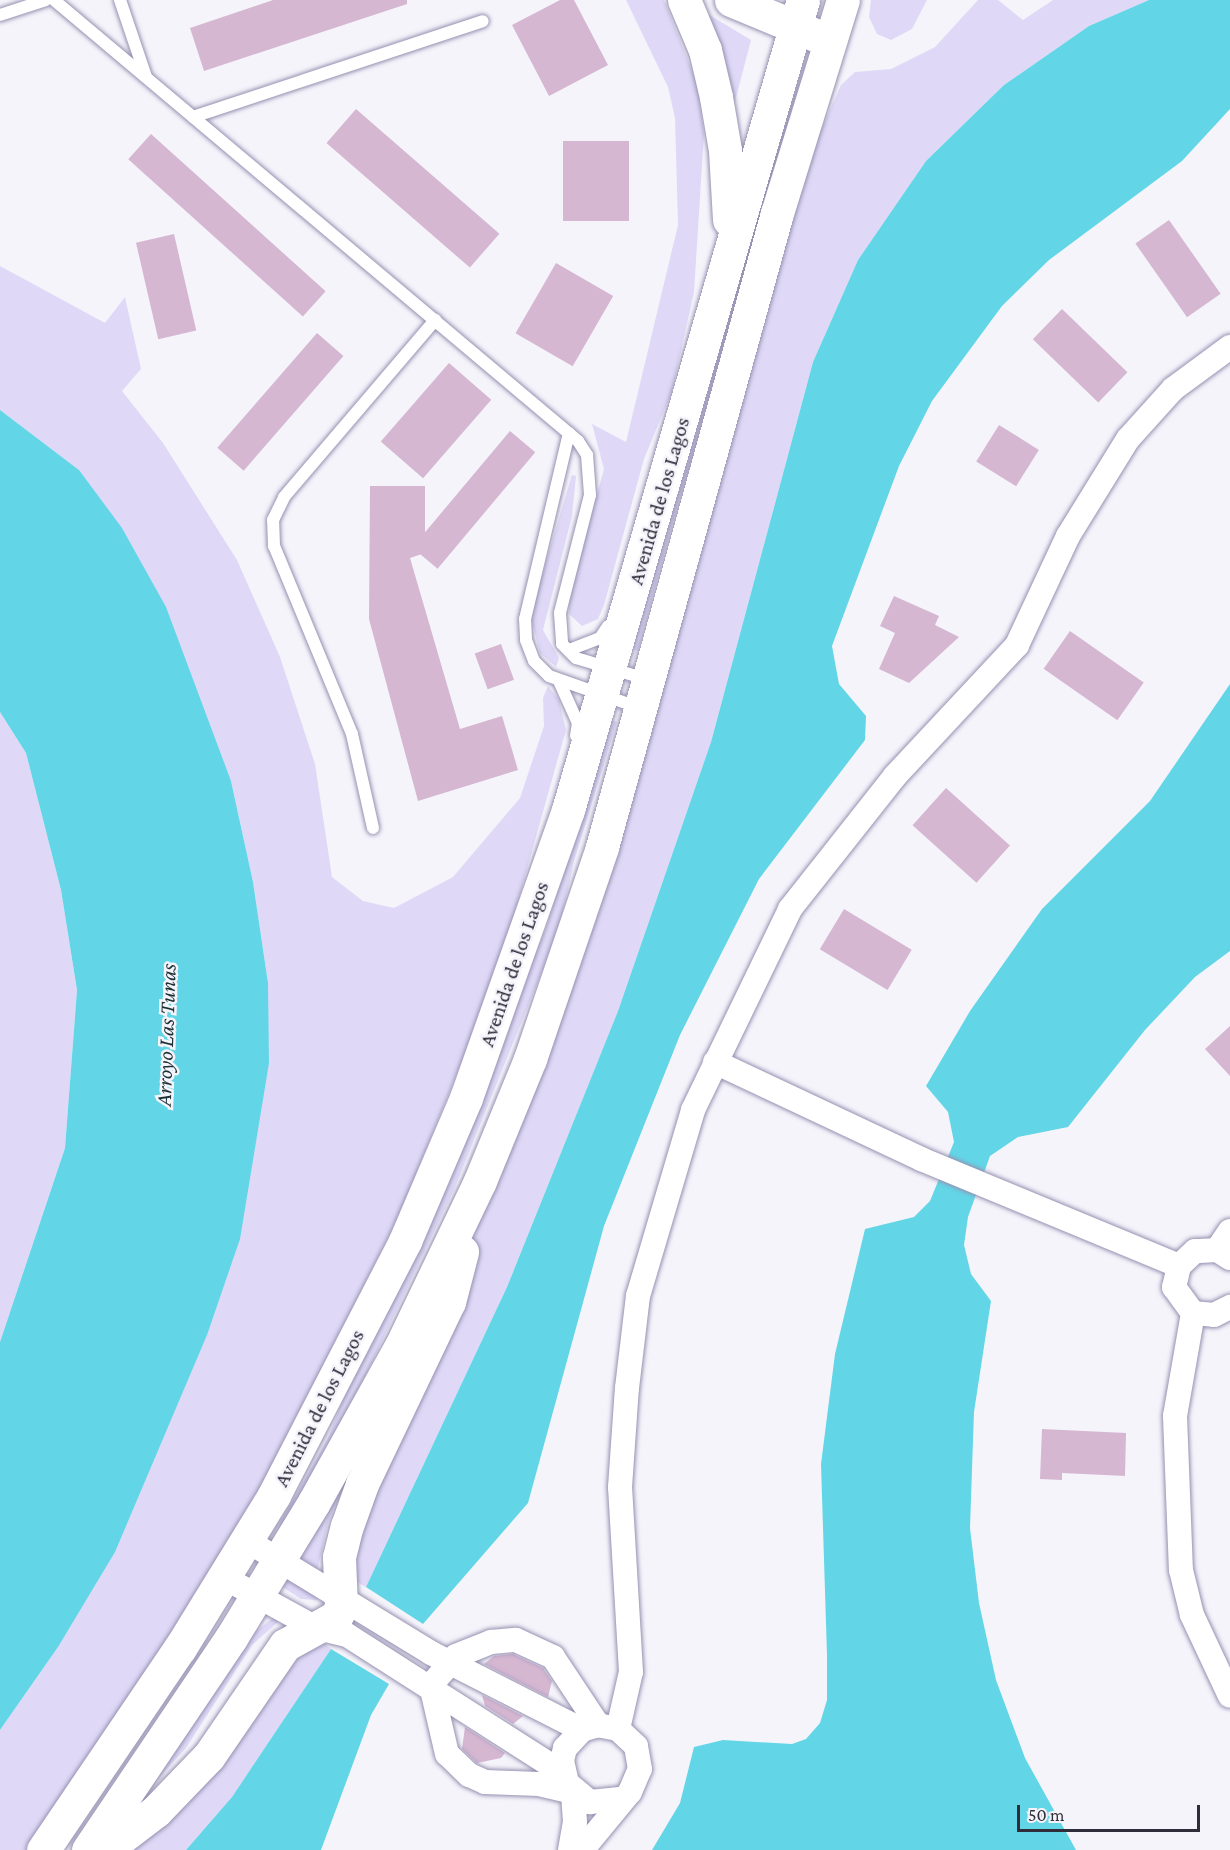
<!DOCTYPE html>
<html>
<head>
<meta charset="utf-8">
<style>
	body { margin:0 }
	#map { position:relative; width:1230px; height:1850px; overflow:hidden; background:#f5f4fb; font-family:"Crimson Pro",serif }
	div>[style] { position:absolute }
	.green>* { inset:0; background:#dfd9f7 }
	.water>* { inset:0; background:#62d6e7 }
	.building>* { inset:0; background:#d5b7d2; transform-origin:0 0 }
	.roads { filter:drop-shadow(0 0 2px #9690b1) drop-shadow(0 0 2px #9690b1) }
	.lane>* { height:12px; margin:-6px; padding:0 6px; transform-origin:6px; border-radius:6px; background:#fff }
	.street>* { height:24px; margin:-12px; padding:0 12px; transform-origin:12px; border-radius:12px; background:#fff }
	.secondary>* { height:33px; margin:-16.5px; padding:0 16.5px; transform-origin:16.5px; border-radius:16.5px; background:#fff }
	span { translate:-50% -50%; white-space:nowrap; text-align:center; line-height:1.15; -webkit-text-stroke:5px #f5f4fb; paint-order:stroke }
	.street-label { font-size:21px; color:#302d3b }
	.water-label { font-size:22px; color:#1c3134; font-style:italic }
	.scale { position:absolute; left:1017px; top:1805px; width:183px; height:27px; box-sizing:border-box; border:3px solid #302d3b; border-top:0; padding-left:8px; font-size:18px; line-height:21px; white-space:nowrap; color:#302d3b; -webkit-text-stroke:4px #f5f4fb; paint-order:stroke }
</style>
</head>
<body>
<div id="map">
	<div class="green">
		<i style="clip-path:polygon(626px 0,664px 0,697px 83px,704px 134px,694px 292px,672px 391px,644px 459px,604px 605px,598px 619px,582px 626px,569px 614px,569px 597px,604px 469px,592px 424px,626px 442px,678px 225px,675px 118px,668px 87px)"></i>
		<i style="clip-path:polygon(871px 0,927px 0,912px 29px,891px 40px,877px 34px,869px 17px)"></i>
		<i style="clip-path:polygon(978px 0,998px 0,1023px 20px,1053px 0,1149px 0,1089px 26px,1004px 85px,926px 161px,858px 260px,813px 362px,711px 742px,618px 1011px,507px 1287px,366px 1587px,346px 1576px,351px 1527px,457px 1287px,808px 159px,841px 85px,855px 72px,891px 69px,935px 47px)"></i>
		<i style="clip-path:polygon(693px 5px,751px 40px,733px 109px)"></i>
		<i style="clip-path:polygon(770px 159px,764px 220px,729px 349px,679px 500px,638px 651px,633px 649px,708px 366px)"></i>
		<i style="clip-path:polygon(0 266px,105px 323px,125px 297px,141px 369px,122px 391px,163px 443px,237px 560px,280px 657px,315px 764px,332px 877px,363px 901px,394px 908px,453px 877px,520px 798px,544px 726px,543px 698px,548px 686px,559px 700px,566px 730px,498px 972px,398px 1218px,250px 1508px,156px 1666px,27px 1850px,0 1850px,0 1730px,58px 1647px,268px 983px,253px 882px,231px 781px,79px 470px,0 410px)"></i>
		<i style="clip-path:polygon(572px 475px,576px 476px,572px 516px,543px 630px,559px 658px,556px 667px,540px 653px,530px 615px)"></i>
		<i style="clip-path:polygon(0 712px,26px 753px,61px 890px,77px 990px,65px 1148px,0 1342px)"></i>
		<i style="clip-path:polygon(612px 720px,617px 722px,574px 861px,559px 929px,453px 1192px,351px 1406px,284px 1528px,279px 1525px,328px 1438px,356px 1366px,442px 1189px,546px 928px)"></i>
		<i style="clip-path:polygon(355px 1450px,328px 1523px,317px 1572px,299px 1558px)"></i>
		<i style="clip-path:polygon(286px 1579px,318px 1595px,317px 1600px,301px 1599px,281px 1586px)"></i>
		<i style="clip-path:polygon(274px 1617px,279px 1621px,252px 1645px,186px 1748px,143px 1795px,250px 1636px)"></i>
		<i style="clip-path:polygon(320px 1640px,331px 1649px,232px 1797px,186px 1850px,119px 1850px,280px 1662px)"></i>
	</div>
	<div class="water">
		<i style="clip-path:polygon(1149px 0,1230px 0,1230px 109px,1182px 161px,1049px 260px,1002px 306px,932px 401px,899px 466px,832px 646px,839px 684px,866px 716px,865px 740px,759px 879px,680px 1035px,604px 1226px,528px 1503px,423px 1624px,366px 1587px,507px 1287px,618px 1011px,711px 742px,813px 362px,858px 260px,926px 161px,1004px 85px,1089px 26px)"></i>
		<i style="clip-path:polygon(0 410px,79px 470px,122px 528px,166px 607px,231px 781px,253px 882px,268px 983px,269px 1063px,240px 1239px,207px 1335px,115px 1552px,58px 1647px,0 1730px,0 1342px,65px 1148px,77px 990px,61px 890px,26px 753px,0 712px)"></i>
		<i style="clip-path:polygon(1230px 684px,1230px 951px,1195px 977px,1145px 1030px,1068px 1127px,1018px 1137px,990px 1156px,968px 1217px,964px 1245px,971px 1274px,991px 1301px,974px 1412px,970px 1528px,979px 1603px,996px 1680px,1025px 1758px,1076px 1850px,652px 1850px,680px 1803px,694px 1747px,723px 1740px,792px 1744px,806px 1739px,820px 1723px,827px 1700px,827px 1655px,821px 1464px,835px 1354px,865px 1229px,914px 1217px,930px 1201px,954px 1142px,948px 1112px,926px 1086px,970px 1011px,1042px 909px,1150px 801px)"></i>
		<i style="clip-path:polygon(331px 1649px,389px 1684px,371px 1715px,321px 1850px,186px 1850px,232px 1797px)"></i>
	</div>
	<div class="building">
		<i style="clip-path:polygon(273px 0,407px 0,407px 4px,204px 71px,190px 28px)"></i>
		<i style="clip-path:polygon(560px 0,574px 0,608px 65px,549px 96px,512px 25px)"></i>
		<i style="left:356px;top:109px;width:190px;height:45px;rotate:41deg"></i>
		<i style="left:151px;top:134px;width:235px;height:34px;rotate:42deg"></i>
		<i style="left:563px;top:141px;width:66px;height:80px"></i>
		<i style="left:1169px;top:220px;width:90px;height:41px;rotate:55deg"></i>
		<i style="left:174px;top:234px;width:99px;height:39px;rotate:77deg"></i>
		<i style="left:556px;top:263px;width:66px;height:81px;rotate:30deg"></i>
		<i style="left:1062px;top:309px;width:91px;height:42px;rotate:44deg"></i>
		<i style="left:317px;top:333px;width:35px;height:152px;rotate:41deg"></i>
		<i style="left:449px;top:363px;width:56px;height:104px;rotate:41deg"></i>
		<i style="left:999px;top:425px;width:47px;height:43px;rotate:32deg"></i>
		<i style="left:510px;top:431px;width:33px;height:152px;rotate:40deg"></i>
		<i style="clip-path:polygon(370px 486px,425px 486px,425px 553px,410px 558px,460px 729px,502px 716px,518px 770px,418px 801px,369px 619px)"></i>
		<i style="clip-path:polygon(894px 596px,939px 616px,935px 625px,959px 637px,909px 683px,879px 669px,895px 633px,880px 626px)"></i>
		<i style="left:1070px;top:631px;width:90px;height:46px;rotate:35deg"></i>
		<i style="left:501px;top:644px;width:38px;height:28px;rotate:70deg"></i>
		<i style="left:946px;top:788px;width:86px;height:50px;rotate:42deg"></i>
		<i style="left:844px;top:909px;width:79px;height:47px;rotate:31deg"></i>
		<i style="clip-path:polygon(1230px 1026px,1230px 1076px,1205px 1049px)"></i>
		<i style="clip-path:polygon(1042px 1429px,1126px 1433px,1125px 1476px,1062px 1473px,1062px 1480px,1040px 1479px)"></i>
		<i style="clip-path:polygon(513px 1654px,543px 1668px,552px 1681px,548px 1697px,484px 1664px,494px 1656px)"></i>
		<i style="clip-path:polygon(482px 1695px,523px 1716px,513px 1724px,485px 1706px)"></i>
		<i style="clip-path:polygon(465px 1727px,505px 1753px,501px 1758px,477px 1763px,462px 1749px)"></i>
	</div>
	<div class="roads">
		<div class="lane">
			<i style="left:54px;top:0;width:685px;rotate:40.08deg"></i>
			<i style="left:578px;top:441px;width:17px;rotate:57deg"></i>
			<i style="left:587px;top:455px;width:40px;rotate:85.7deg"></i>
			<i style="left:590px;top:495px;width:122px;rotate:104.3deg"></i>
			<i style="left:560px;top:613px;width:31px;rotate:86deg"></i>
			<i style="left:562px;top:644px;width:20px;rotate:45deg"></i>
			<i style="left:576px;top:658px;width:73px;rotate:16.7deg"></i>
			<i style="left:120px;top:0;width:81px;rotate:71.3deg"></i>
			<i style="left:0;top:15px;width:48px;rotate:-18.1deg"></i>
			<i style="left:193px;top:117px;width:305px;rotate:-18.3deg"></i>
			<i style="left:569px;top:433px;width:191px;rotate:103.3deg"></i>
			<i style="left:525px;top:619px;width:21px;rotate:87deg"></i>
			<i style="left:526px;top:640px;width:22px;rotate:69deg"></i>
			<i style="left:534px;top:661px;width:21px;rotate:45deg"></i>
			<i style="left:549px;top:676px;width:96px;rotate:19.4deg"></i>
			<i style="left:569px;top:650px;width:33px;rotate:-21deg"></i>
			<i style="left:600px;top:638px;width:14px;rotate:-56deg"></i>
			<i style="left:559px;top:681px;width:46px;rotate:65.7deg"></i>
			<i style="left:578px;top:723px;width:13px;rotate:99deg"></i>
			<i style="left:373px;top:828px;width:96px;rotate:-102.6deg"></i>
			<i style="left:352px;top:734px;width:204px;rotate:-112.5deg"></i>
			<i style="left:274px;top:546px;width:26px;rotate:-92deg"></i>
			<i style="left:273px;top:520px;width:25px;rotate:-64deg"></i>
			<i style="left:284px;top:497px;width:233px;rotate:-49.5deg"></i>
		</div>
		<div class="street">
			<i style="left:715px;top:1062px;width:228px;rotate:25.2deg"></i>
			<i style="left:921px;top:1159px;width:279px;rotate:22.5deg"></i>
			<i style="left:1217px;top:1250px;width:23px;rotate:-56deg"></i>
			<i style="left:1230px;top:1258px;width:15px;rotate:-148deg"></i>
			<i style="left:1217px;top:1250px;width:22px;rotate:177deg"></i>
			<i style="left:1195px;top:1251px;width:22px;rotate:137deg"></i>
			<i style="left:1179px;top:1266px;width:22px;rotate:103deg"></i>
			<i style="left:1174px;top:1287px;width:32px;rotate:54deg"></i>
			<i style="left:1193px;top:1313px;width:21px;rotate:5deg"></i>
			<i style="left:1214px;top:1315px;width:18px;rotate:-27deg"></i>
			<i style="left:1193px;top:1313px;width:105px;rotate:99.9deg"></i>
			<i style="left:1175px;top:1416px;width:154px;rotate:87.8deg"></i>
			<i style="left:1181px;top:1570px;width:46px;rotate:76.3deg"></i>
			<i style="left:1192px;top:1615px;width:89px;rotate:64.9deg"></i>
			<i style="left:246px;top:1540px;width:217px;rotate:31.4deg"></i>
			<i style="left:431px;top:1653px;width:169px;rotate:27deg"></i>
			<i style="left:223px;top:1577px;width:104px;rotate:28.8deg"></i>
			<i style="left:314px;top:1627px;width:34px;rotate:14deg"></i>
			<i style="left:347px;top:1635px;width:256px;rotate:32.6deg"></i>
			<i style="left:618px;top:1729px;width:58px;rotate:-77.2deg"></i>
			<i style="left:631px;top:1672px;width:185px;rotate:-93.4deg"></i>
			<i style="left:620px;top:1487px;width:99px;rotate:-86deg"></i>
			<i style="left:627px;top:1388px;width:93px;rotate:-83.2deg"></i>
			<i style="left:638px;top:1296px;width:194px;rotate:-73.5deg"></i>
			<i style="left:693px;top:1110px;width:223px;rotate:-64.2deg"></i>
			<i style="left:790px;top:909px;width:169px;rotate:-51.7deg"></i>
			<i style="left:895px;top:776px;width:179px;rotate:-47deg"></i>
			<i style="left:1017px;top:645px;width:120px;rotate:-64.9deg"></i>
			<i style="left:1068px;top:536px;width:114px;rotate:-58.3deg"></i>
			<i style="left:1128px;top:439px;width:67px;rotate:-48deg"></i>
			<i style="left:1173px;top:389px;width:71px;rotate:-36.4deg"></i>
			<i style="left:570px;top:1850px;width:28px;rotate:-80deg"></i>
			<i style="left:575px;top:1822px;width:30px;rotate:-94deg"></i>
			<i style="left:573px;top:1792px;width:35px;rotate:-167deg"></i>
			<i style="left:539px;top:1784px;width:54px;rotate:-177.9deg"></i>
			<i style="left:485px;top:1782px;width:17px;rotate:-156deg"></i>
			<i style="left:469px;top:1775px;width:30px;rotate:-136deg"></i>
			<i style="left:447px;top:1754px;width:71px;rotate:-103.1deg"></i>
			<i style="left:431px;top:1685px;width:38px;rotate:-49deg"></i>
			<i style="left:456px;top:1656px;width:38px;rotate:-22deg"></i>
			<i style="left:491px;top:1642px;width:25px;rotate:-5deg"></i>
			<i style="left:516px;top:1640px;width:41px;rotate:24.7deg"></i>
			<i style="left:553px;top:1657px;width:82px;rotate:56.5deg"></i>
			<i style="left:582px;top:1850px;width:75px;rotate:-50.4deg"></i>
			<i style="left:630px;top:1792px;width:25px;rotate:-67deg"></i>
			<i style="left:640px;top:1769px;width:23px;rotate:-100deg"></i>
			<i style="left:636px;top:1746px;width:25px;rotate:-137deg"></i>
			<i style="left:618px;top:1729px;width:20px;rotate:-169deg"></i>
			<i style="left:598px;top:1725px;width:17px;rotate:163deg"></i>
			<i style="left:582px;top:1730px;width:25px;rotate:133deg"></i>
			<i style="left:565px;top:1748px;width:13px;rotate:103deg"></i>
			<i style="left:562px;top:1761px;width:23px;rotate:77deg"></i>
			<i style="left:567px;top:1783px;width:30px;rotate:40deg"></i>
			<i style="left:590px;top:1802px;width:30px;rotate:-6deg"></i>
		</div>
		<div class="secondary">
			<i style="left:684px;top:0;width:54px;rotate:67.2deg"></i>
			<i style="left:705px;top:50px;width:48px;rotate:76.8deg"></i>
			<i style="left:716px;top:97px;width:54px;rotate:80.4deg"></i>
			<i style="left:725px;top:150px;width:70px;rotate:86.7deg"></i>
			<i style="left:731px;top:0;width:91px;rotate:22.6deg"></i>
			<i style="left:43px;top:1850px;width:244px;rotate:-55.9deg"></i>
			<i style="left:180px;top:1648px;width:180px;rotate:-58.4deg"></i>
			<i style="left:274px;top:1495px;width:286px;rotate:-62.7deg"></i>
			<i style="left:405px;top:1241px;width:155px;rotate:-66.9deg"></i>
			<i style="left:466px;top:1098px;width:306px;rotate:-70.5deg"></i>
			<i style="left:568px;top:810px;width:843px;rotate:-73.82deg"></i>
			<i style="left:88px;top:1850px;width:256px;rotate:-56deg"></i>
			<i style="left:231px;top:1638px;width:159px;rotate:-58.6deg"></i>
			<i style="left:314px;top:1502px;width:179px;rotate:-60.9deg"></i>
			<i style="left:401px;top:1346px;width:183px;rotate:-64.4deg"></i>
			<i style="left:480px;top:1181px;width:132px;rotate:-67.7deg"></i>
			<i style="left:530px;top:1059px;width:224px;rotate:-71.2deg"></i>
			<i style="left:602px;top:847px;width:658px;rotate:-74.57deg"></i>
			<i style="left:777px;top:213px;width:223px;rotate:-72.8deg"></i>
			<i style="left:105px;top:1850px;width:64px;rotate:-37.4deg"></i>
			<i style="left:156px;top:1811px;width:76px;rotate:-46.1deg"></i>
			<i style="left:209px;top:1756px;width:135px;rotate:-55.6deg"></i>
			<i style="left:285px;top:1645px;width:58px;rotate:-28.8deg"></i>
			<i style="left:336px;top:1617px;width:11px;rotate:-63deg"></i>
			<i style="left:341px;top:1607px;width:50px;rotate:-92.3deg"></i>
			<i style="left:339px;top:1557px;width:32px;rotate:-76deg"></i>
			<i style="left:347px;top:1526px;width:45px;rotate:-70.3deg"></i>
			<i style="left:362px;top:1484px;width:202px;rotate:-64.5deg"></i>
			<i style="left:449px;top:1302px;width:52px;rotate:-75.4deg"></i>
		</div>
	</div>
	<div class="street-label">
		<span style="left:659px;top:501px;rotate:-74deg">Avenida de los Lagos</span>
		<span style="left:514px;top:964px;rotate:-71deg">Avenida de los Lagos</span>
		<span style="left:319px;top:1408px;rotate:-63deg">Avenida de los Lagos</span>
	</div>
	<div class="water-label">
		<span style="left:166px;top:1035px;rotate:-88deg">Arroyo Las Tunas</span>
	</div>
	<div class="scale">50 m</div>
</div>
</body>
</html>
